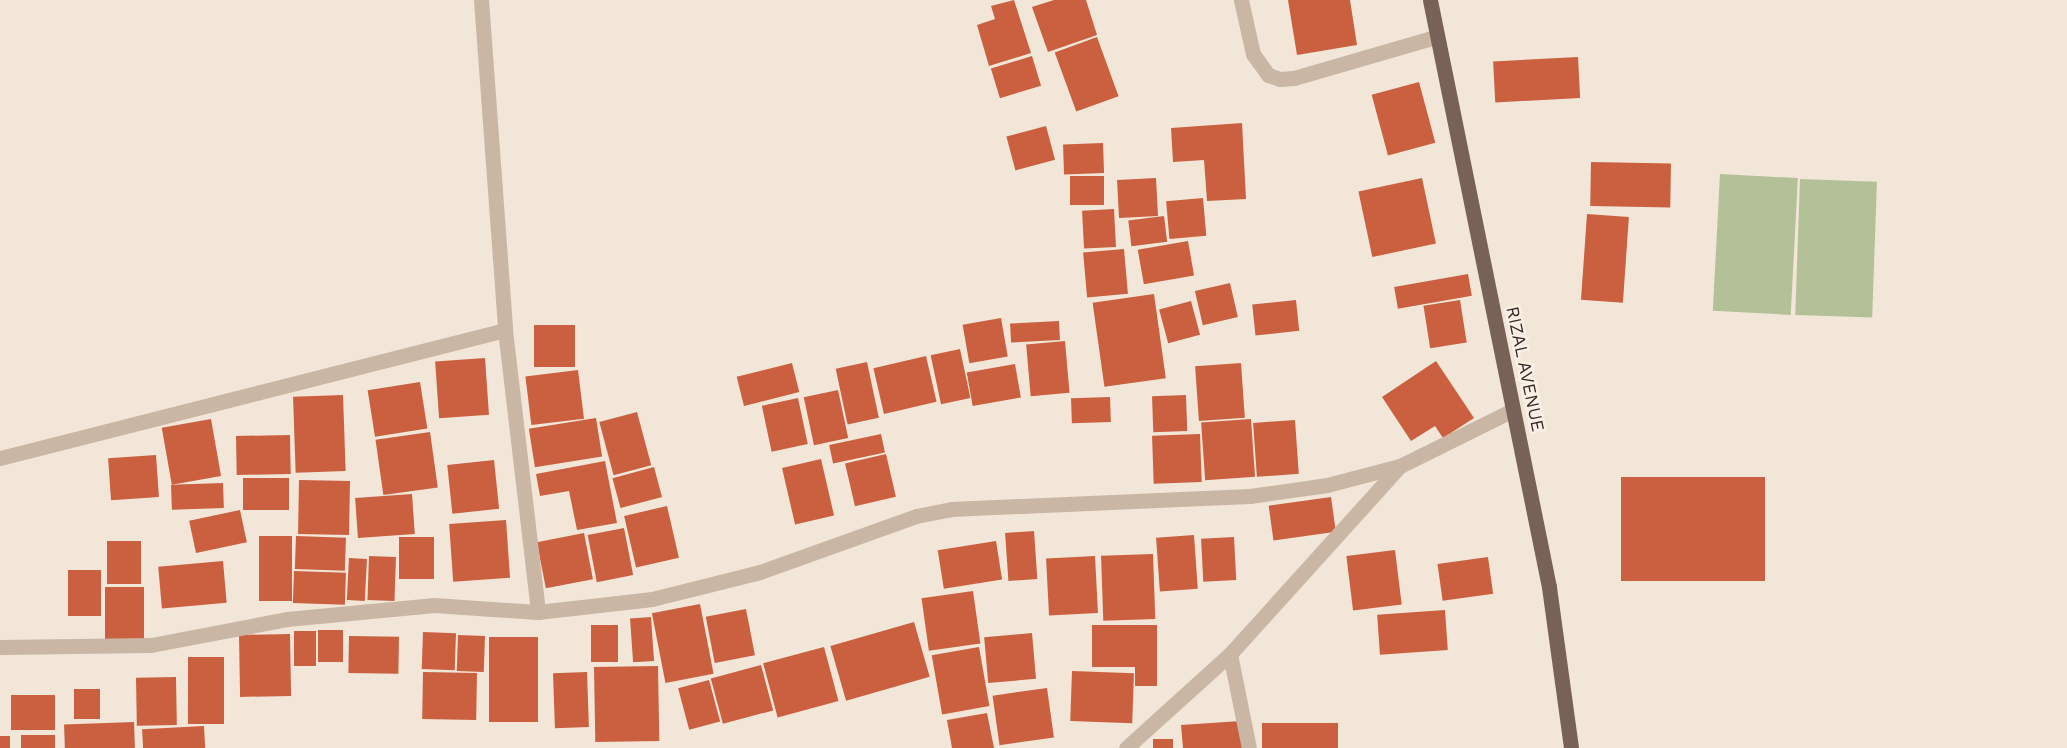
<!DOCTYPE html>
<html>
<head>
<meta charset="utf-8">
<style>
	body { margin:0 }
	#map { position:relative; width:2067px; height:748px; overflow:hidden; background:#f2e6d9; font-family:"Work Sans",sans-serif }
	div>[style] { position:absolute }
	.green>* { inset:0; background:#b4c198; transform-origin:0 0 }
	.building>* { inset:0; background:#ca603f; transform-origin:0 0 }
	.minor>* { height:15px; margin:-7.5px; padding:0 7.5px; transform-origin:7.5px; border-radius:7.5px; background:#cab6a4 }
	.major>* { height:15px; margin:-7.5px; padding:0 7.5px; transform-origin:7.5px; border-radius:7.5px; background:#786257 }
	span { translate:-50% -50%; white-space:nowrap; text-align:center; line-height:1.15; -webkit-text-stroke:5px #faf0e5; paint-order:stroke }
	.street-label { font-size:18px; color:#362b26 }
</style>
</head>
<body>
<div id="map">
	<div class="green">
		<i style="left:1720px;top:174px;width:78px;height:137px;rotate:3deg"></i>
		<i style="left:1800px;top:179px;width:77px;height:136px;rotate:2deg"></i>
	</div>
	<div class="building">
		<i style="clip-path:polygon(1014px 0,1031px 53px,989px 66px,977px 25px,995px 19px,991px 6px)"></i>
		<i style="clip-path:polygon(1054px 0,1086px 0,1097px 35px,1048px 52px,1032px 7px)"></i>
		<i style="clip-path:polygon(1288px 0,1350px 0,1357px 45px,1297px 55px)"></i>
		<i style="left:1097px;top:37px;width:63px;height:45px;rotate:70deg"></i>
		<i style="left:1032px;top:56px;width:31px;height:43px;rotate:73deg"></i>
		<i style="left:1578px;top:57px;width:41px;height:85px;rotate:87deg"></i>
		<i style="left:1419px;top:82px;width:63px;height:49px;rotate:75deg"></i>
		<i style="clip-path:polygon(1242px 123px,1246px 199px,1207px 201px,1204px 160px,1173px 162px,1171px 128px)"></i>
		<i style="left:1046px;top:126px;width:35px;height:41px;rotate:75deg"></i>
		<i style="left:1103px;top:143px;width:30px;height:40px;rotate:88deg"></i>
		<i style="left:1591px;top:162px;width:80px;height:44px;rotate:1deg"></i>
		<i style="left:1070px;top:176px;width:34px;height:29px"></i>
		<i style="left:1156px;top:178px;width:38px;height:39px;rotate:87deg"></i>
		<i style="left:1422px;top:178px;width:67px;height:65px;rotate:78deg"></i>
		<i style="left:1203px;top:198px;width:38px;height:37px;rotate:85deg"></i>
		<i style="left:1114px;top:209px;width:38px;height:32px;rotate:87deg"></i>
		<i style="left:1587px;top:214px;width:42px;height:86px;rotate:4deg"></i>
		<i style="left:1164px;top:216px;width:26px;height:36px;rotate:83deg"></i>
		<i style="left:1188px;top:241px;width:35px;height:51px;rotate:80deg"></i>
		<i style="left:1124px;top:249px;width:45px;height:41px;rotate:85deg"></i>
		<i style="left:1468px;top:274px;width:22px;height:75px;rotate:80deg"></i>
		<i style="left:1230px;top:283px;width:35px;height:36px;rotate:77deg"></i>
		<i style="left:1154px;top:294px;width:85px;height:62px;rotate:82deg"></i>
		<i style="left:1296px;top:300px;width:31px;height:44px;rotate:84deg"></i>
		<i style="left:1460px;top:300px;width:43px;height:37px;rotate:81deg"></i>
		<i style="left:1191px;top:301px;width:35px;height:33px;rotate:75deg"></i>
		<i style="left:1001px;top:318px;width:39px;height:39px;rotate:80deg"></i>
		<i style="left:1059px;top:321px;width:19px;height:49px;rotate:87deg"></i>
		<i style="left:534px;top:325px;width:41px;height:42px"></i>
		<i style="left:1065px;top:341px;width:52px;height:39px;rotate:85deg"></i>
		<i style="left:960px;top:349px;width:50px;height:30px;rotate:78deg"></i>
		<i style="left:926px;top:356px;width:47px;height:54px;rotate:77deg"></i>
		<i style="left:485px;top:358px;width:57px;height:50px;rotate:86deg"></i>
		<i style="clip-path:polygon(1436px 361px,1474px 418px,1443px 438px,1435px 426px,1411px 441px,1382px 397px)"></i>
		<i style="left:867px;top:362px;width:57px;height:32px;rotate:78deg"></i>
		<i style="left:792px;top:363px;width:30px;height:57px;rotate:76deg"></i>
		<i style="left:1241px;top:363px;width:55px;height:46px;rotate:86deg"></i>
		<i style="left:1015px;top:364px;width:34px;height:49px;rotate:80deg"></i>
		<i style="left:578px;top:370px;width:49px;height:53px;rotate:83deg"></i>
		<i style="left:420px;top:382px;width:47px;height:53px;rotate:81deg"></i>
		<i style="left:838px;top:390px;width:49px;height:35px;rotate:78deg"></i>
		<i style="left:343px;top:395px;width:76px;height:50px;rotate:88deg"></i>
		<i style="left:1186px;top:395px;width:36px;height:34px;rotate:88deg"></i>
		<i style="left:1110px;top:397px;width:25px;height:39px;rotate:88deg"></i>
		<i style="left:798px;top:398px;width:47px;height:37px;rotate:78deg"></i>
		<i style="left:637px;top:412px;width:55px;height:39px;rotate:75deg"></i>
		<i style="left:596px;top:418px;width:39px;height:68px;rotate:81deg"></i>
		<i style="left:211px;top:419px;width:58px;height:50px;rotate:80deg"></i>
		<i style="left:1251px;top:419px;width:58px;height:50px;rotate:86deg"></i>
		<i style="left:1295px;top:420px;width:54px;height:42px;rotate:86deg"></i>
		<i style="left:430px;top:432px;width:56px;height:55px;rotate:82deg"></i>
		<i style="left:881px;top:434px;width:19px;height:53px;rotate:78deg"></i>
		<i style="left:1200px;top:434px;width:48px;height:48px;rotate:88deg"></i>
		<i style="left:290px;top:435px;width:39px;height:54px;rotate:89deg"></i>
		<i style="left:886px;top:454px;width:44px;height:42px;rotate:77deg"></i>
		<i style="left:156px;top:455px;width:42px;height:48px;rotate:86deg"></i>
		<i style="left:821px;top:459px;width:58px;height:40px;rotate:77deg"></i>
		<i style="left:494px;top:460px;width:49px;height:47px;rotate:84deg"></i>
		<i style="clip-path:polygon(605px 461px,617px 523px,577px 530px,569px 491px,540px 496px,536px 474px)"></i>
		<i style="left:654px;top:467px;width:31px;height:43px;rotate:75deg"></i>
		<i style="left:1621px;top:477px;width:144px;height:104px"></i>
		<i style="left:289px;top:478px;width:32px;height:46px;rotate:90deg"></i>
		<i style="left:299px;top:480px;width:51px;height:54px;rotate:1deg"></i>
		<i style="left:223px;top:483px;width:25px;height:52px;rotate:88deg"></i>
		<i style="left:412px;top:494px;width:40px;height:57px;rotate:86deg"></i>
		<i style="left:1331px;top:497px;width:35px;height:63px;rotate:82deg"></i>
		<i style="left:667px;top:506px;width:53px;height:44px;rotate:77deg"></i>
		<i style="left:240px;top:510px;width:33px;height:52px;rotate:78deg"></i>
		<i style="left:506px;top:520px;width:58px;height:57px;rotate:86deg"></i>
		<i style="left:624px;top:528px;width:48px;height:37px;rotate:79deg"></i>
		<i style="left:1034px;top:531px;width:48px;height:29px;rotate:86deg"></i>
		<i style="left:584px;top:533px;width:47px;height:48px;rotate:79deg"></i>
		<i style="left:1194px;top:535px;width:54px;height:38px;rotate:86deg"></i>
		<i style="left:259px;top:536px;width:33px;height:65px"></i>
		<i style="left:296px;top:536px;width:50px;height:33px;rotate:2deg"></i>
		<i style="left:399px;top:537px;width:35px;height:42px"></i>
		<i style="left:1234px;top:537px;width:43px;height:33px;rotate:87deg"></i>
		<i style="left:107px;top:541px;width:34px;height:43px"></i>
		<i style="left:996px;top:541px;width:39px;height:59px;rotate:81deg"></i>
		<i style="left:1395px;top:550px;width:55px;height:49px;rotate:83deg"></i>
		<i style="left:1153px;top:554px;width:65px;height:52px;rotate:88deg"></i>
		<i style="left:369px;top:556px;width:27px;height:44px;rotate:2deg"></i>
		<i style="left:1095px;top:556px;width:57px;height:49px;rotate:87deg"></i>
		<i style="left:1488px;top:557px;width:37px;height:51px;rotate:82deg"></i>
		<i style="left:349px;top:558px;width:18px;height:42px;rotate:3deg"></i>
		<i style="left:223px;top:561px;width:42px;height:65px;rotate:85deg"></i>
		<i style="left:101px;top:570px;width:46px;height:33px;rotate:90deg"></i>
		<i style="left:294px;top:571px;width:52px;height:32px;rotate:2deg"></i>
		<i style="left:105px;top:587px;width:39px;height:52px"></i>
		<i style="left:973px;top:591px;width:53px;height:52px;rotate:82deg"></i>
		<i style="left:700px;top:604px;width:71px;height:49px;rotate:79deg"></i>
		<i style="left:746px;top:609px;width:47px;height:41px;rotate:79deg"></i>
		<i style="left:1445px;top:610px;width:40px;height:68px;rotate:86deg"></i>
		<i style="left:651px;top:617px;width:44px;height:21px;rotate:86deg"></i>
		<i style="left:914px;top:622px;width:57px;height:87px;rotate:74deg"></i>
		<i style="left:591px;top:625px;width:27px;height:37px"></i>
		<i style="clip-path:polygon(1092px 625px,1157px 625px,1157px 686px,1135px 686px,1135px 667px,1092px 667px)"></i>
		<i style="left:318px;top:630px;width:25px;height:32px"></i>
		<i style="left:294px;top:631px;width:22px;height:35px"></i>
		<i style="left:423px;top:632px;width:33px;height:37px;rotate:2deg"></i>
		<i style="left:1032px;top:633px;width:46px;height:48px;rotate:85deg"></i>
		<i style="left:290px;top:634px;width:62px;height:51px;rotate:89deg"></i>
		<i style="left:458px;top:635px;width:27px;height:36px;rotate:2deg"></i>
		<i style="left:349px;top:636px;width:50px;height:37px;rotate:1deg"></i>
		<i style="left:489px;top:637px;width:49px;height:85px"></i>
		<i style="left:824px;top:647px;width:56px;height:63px;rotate:75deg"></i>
		<i style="left:979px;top:647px;width:60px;height:48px;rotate:80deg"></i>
		<i style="left:188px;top:657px;width:36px;height:67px"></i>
		<i style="left:761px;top:665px;width:47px;height:52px;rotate:75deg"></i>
		<i style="left:658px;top:666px;width:75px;height:64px;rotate:89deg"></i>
		<i style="left:1072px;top:671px;width:62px;height:50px;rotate:2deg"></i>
		<i style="left:423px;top:672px;width:54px;height:47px;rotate:1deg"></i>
		<i style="left:587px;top:672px;width:55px;height:34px;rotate:88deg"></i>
		<i style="left:176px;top:677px;width:48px;height:40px;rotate:89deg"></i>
		<i style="left:709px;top:680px;width:43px;height:32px;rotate:75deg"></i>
		<i style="left:1047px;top:688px;width:50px;height:55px;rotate:82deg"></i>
		<i style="left:74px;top:689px;width:26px;height:30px"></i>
		<i style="left:11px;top:695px;width:44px;height:35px"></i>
		<i style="clip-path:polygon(987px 713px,994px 748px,952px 748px,947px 720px)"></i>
		<i style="clip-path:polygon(1241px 721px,1243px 748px,1183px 748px,1181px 725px)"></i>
		<i style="left:134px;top:722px;width:26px;height:70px;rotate:88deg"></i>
		<i style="left:1338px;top:723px;width:25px;height:76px;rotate:90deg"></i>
		<i style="left:204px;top:726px;width:22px;height:62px;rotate:87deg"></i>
		<i style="left:21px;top:735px;width:34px;height:13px"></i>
		<i style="left:0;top:736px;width:10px;height:12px"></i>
		<i style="left:1153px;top:739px;width:20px;height:9px"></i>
	</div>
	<div class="minor">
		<i style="left:481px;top:0;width:331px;rotate:85.8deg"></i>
		<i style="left:505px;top:330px;width:284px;rotate:83.3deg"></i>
		<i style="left:1241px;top:0;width:55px;rotate:77.5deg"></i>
		<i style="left:1253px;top:54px;width:26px;rotate:54deg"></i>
		<i style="left:1268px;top:75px;width:13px;rotate:18deg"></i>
		<i style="left:1280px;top:79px;width:14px;rotate:-4deg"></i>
		<i style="left:1294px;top:78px;width:147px;rotate:-16.2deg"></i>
		<i style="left:0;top:458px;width:521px;rotate:-14.22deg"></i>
		<i style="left:0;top:647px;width:151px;rotate:-0.8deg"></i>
		<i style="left:151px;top:645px;width:138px;rotate:-10.8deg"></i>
		<i style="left:287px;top:619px;width:148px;rotate:-5.4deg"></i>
		<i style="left:434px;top:605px;width:104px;rotate:3.9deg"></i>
		<i style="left:538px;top:612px;width:115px;rotate:-6.5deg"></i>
		<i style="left:652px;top:599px;width:111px;rotate:-14deg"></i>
		<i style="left:760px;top:572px;width:166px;rotate:-19.7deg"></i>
		<i style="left:916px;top:516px;width:36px;rotate:-11deg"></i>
		<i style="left:951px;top:509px;width:299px;rotate:-2.5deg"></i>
		<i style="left:1250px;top:496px;width:78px;rotate:-8.1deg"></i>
		<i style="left:1327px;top:485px;width:75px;rotate:-14.6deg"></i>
		<i style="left:1400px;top:466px;width:126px;rotate:-26.4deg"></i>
		<i style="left:1230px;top:654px;width:96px;rotate:78.6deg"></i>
		<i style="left:1126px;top:748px;width:140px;rotate:-42.1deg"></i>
		<i style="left:1230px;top:654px;width:253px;rotate:-47.9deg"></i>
	</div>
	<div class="major">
		<i style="left:1430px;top:0;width:599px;rotate:78.54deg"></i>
		<i style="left:1549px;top:587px;width:162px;rotate:82.2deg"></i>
	</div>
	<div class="street-label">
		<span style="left:1525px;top:369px;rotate:78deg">RIZAL AVENUE</span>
	</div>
</div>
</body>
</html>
